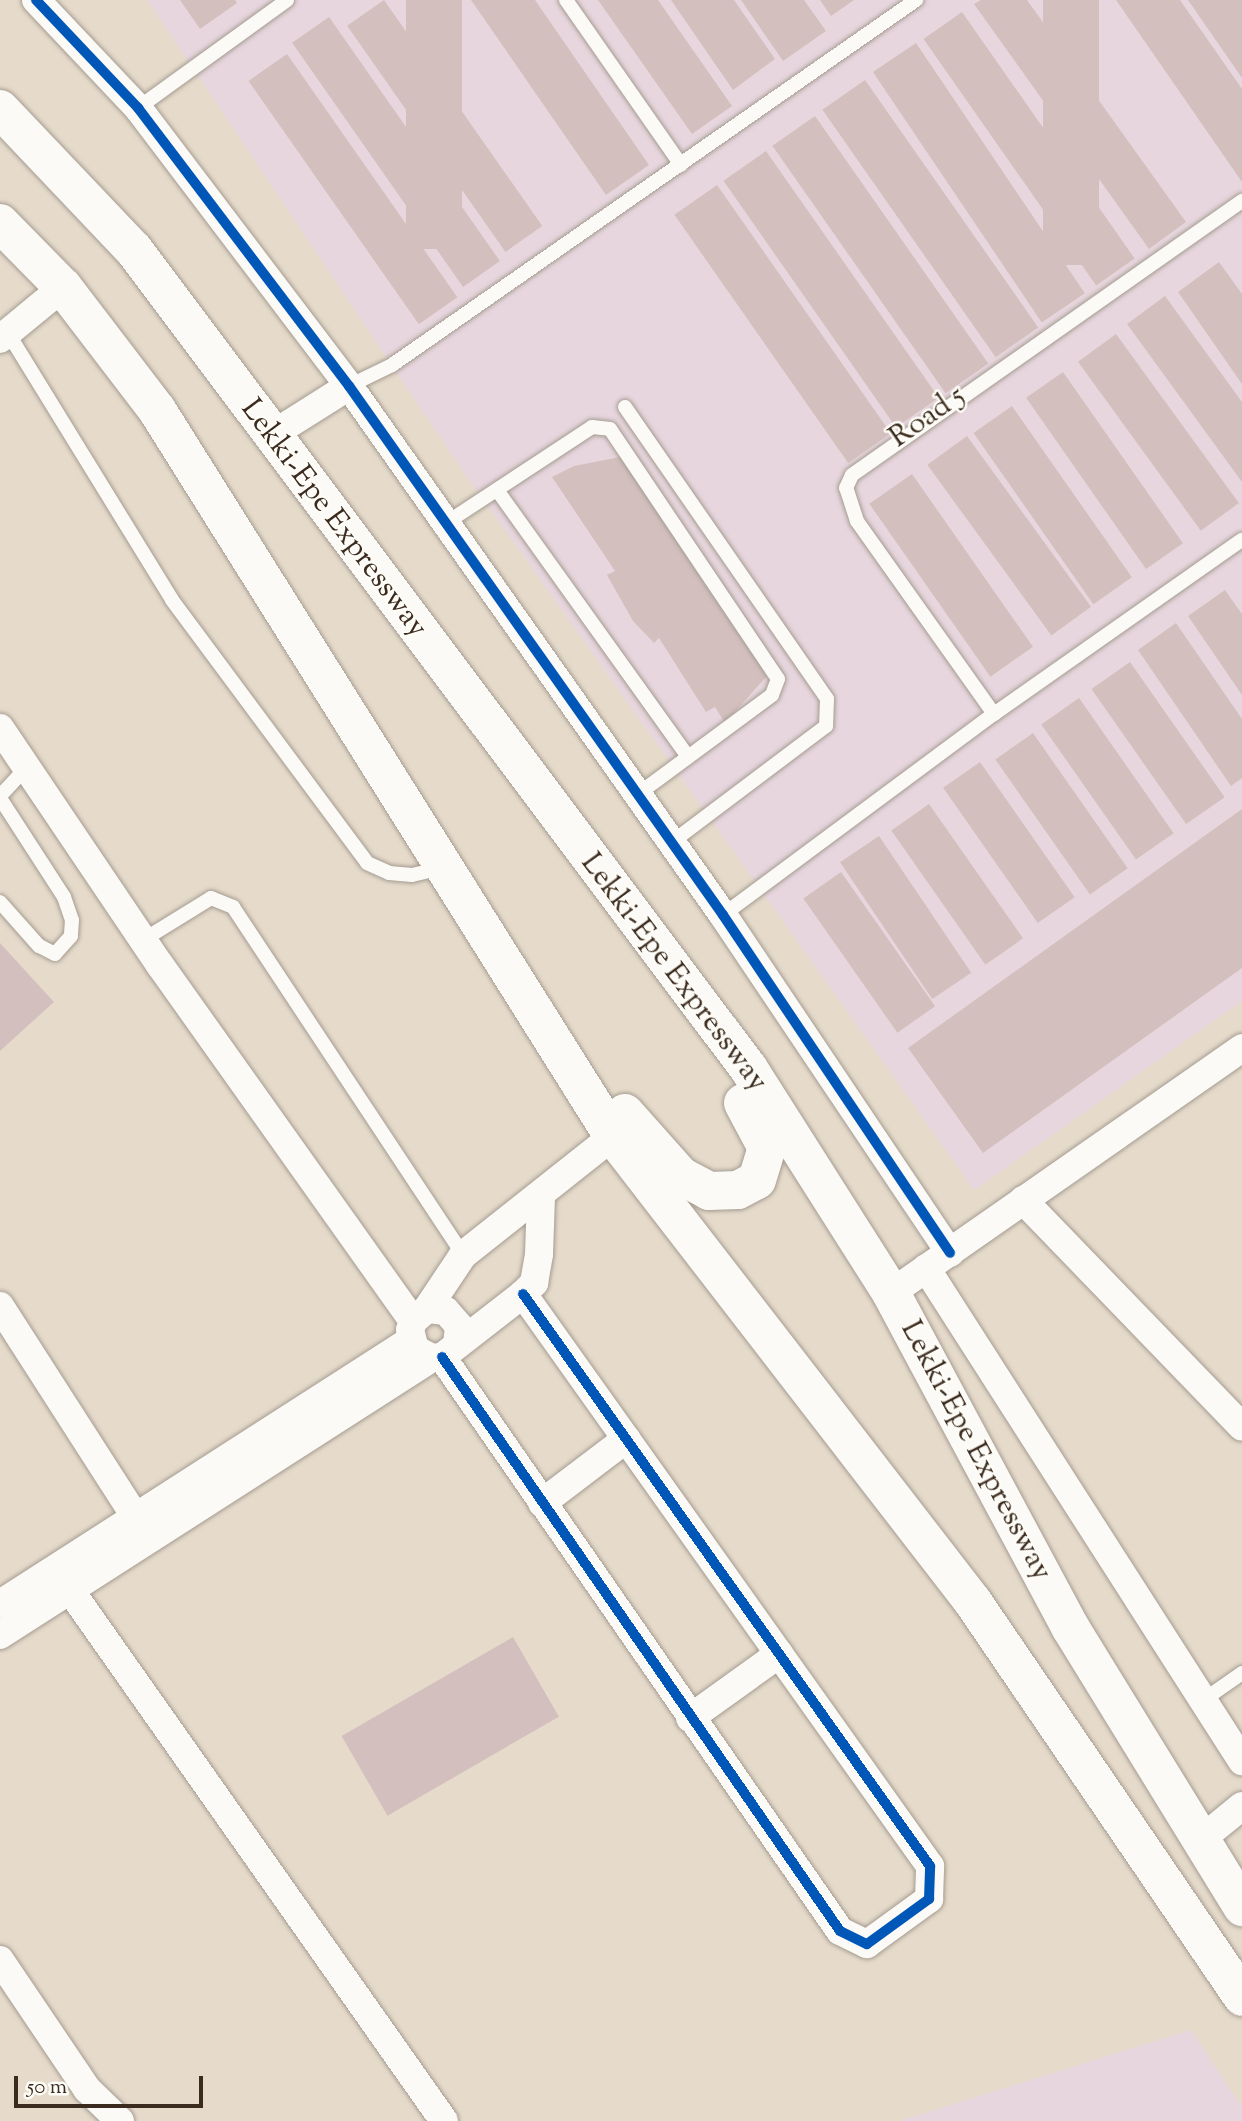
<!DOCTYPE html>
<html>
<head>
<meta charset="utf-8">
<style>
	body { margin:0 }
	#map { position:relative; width:1242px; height:2121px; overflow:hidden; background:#e6dbcb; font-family:"Sorts Mill Goudy",serif }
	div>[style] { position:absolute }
	.built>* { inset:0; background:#e7d6de }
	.building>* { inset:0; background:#d3c0be; transform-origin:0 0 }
	.roads { filter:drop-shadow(0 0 2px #a59c91) drop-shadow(0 0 2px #a59c91) }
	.lane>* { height:14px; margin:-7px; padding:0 7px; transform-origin:7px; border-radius:7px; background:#fbfaf7 }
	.street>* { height:28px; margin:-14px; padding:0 14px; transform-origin:14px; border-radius:14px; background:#fbfaf7 }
	.highway>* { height:38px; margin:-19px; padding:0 19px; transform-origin:19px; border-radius:19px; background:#fbfaf7 }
	.cycleway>* { height:10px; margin:-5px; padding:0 5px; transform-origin:5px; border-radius:5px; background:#0057b8 }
	span { translate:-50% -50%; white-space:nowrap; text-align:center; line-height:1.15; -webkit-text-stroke:5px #fdfcf7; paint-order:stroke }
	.street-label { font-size:30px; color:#3b2a1e }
	.scale { position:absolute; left:14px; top:2076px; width:189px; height:32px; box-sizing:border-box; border:4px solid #3b2a1e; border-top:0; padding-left:9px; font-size:21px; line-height:24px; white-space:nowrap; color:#3b2a1e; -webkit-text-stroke:5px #fdfcf7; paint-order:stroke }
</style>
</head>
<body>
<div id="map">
	<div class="built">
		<i style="clip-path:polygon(147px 0,1242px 0,1242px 1001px,974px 1190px,460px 467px)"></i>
		<i style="clip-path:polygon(1191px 2030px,1242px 2107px,1242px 2121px,899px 2121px)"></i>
	</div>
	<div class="building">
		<i style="clip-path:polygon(180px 0,235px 0,237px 3px,200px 29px)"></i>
		<i style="left:384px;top:0;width:276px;height:45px;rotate:55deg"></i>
		<i style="left:406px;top:0;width:56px;height:249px"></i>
		<i style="clip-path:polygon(471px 0,535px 0,649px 165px,606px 195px)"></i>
		<i style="clip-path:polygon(598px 0,658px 0,732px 106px,692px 134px)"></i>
		<i style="clip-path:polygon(671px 0,734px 0,775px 59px,733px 90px)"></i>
		<i style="clip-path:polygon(741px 0,804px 0,826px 31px,783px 61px)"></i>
		<i style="clip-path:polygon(820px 0,854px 0,831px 16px)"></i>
		<i style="clip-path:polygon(981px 0,1027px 0,1186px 222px,1149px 249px,974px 4px)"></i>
		<i style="left:1043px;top:0;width:56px;height:265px"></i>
		<i style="clip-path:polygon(1116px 0,1180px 0,1242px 89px,1242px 182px)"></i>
		<i style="clip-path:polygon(1188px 0,1242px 0,1242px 78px)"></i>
		<i style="left:962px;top:12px;width:301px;height:47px;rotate:55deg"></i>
		<i style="left:329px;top:17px;width:298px;height:45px;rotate:55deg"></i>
		<i style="left:916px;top:43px;width:302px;height:52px;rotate:56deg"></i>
		<i style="left:287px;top:54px;width:297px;height:47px;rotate:55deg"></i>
		<i style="left:865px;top:80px;width:302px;height:52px;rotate:55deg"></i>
		<i style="left:815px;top:116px;width:302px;height:52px;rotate:55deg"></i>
		<i style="left:766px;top:151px;width:301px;height:52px;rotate:55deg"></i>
		<i style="left:717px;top:185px;width:303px;height:52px;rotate:55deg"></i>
		<i style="clip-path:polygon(1219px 262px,1242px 294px,1242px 384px,1178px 292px)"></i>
		<i style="clip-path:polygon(1165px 296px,1242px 402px,1242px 482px,1127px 324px)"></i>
		<i style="left:1116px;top:334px;width:209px;height:47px;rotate:54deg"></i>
		<i style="left:1063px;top:372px;width:209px;height:45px;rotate:55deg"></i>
		<i style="left:1012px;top:406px;width:209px;height:47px;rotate:55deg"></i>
		<i style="left:967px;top:436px;width:211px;height:49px;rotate:54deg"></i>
		<i style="clip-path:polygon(620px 457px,767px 676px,725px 723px,715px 707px,706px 712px,659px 638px,654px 643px,633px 621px,607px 575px,615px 571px,552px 477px,574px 466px)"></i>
		<i style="left:912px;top:474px;width:211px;height:52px;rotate:55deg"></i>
		<i style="clip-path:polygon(1225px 590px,1242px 614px,1242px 695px,1188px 616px)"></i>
		<i style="clip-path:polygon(1176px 623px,1242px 719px,1242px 778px,1231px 786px,1138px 650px)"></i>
		<i style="left:1130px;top:662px;width:165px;height:47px;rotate:55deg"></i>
		<i style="left:1079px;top:698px;width:165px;height:46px;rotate:55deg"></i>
		<i style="left:1033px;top:733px;width:165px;height:46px;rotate:55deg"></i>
		<i style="left:980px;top:762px;width:165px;height:45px;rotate:55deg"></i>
		<i style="left:929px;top:804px;width:164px;height:46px;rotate:55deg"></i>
		<i style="clip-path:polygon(1242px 809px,1242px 968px,983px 1153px,908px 1048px)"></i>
		<i style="left:879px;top:836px;width:165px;height:47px;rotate:56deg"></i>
		<i style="left:841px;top:872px;width:164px;height:46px;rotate:55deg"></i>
		<i style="clip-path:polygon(0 943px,54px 1002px,0 1051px)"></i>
		<i style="left:513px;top:1637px;width:92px;height:198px;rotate:60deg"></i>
	</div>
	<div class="roads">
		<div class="lane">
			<i style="left:566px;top:0;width:201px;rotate:55.1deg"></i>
			<i style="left:138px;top:108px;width:184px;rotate:-35.9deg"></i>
			<i style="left:8px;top:333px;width:313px;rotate:58.4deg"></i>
			<i style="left:172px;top:600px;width:327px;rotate:53.4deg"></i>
			<i style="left:367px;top:863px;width:24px;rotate:24deg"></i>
			<i style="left:389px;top:873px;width:23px;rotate:5deg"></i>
			<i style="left:412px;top:875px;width:32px;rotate:-13deg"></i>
			<i style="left:349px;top:386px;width:48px;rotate:-26deg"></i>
			<i style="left:392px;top:365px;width:639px;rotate:-34.86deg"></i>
			<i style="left:625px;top:407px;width:355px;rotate:55.3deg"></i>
			<i style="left:827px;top:699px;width:27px;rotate:92deg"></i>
			<i style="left:826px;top:726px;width:194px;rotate:143deg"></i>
			<i style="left:497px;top:490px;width:328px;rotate:54.4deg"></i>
			<i style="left:446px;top:523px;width:175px;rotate:-33.3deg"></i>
			<i style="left:592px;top:427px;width:18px;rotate:6deg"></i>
			<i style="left:610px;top:429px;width:301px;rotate:56.1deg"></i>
			<i style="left:778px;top:679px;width:17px;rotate:111deg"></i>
			<i style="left:772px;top:695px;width:168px;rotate:143.5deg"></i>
			<i style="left:994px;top:714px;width:237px;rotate:-125.4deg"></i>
			<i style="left:857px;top:521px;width:35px;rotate:-108deg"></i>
			<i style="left:846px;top:488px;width:14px;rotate:-65deg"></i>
			<i style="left:852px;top:475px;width:477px;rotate:-35.1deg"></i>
			<i style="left:0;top:796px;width:40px;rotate:-47deg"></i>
			<i style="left:0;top:798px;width:118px;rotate:57.1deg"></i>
			<i style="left:64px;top:897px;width:24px;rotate:71deg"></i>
			<i style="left:72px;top:920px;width:16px;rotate:94deg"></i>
			<i style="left:71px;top:936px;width:24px;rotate:132deg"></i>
			<i style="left:55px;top:954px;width:18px;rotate:-153deg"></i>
			<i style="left:39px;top:946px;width:59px;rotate:-131.6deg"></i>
			<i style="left:723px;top:915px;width:337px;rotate:-36.6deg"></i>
			<i style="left:994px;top:714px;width:303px;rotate:-35.1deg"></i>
			<i style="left:143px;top:940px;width:80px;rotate:-31.7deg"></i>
			<i style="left:211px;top:898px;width:24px;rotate:22deg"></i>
			<i style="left:233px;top:907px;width:417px;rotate:56.5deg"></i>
			<i style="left:1202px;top:1701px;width:49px;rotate:-35deg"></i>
		</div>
		<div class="street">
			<i style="left:36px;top:0;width:149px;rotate:46.6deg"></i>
			<i style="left:138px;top:108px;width:349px;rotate:52.8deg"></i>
			<i style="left:349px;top:386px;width:648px;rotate:54.74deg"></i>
			<i style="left:723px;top:915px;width:407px;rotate:56.1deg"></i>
			<i style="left:0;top:339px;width:82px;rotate:-39.5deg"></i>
			<i style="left:270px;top:436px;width:93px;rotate:-32.3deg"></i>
			<i style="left:0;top:728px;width:286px;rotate:56deg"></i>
			<i style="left:160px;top:965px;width:437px;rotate:54.6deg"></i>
			<i style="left:1023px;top:1200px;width:315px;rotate:46deg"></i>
			<i style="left:926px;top:1268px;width:586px;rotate:57.34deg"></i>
			<i style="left:891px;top:1293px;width:428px;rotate:-34.9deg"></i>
			<i style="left:0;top:1306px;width:248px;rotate:57.3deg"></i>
			<i style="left:427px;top:1309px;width:65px;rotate:-56.3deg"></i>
			<i style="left:463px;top:1255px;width:191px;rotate:-38.4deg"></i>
			<i style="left:457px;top:1345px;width:19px;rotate:-84deg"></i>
			<i style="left:459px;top:1326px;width:20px;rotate:-131deg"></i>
			<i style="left:446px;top:1311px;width:19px;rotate:-174deg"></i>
			<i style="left:427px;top:1309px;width:18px;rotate:139deg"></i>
			<i style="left:413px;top:1321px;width:9px;rotate:108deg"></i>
			<i style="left:410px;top:1330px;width:20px;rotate:75deg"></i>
			<i style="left:415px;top:1349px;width:19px;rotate:28deg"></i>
			<i style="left:432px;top:1358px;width:10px;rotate:-6deg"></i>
			<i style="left:442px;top:1357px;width:103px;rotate:-37.9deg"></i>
			<i style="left:523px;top:1294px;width:16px;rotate:-45deg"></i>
			<i style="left:534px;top:1283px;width:29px;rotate:-80deg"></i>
			<i style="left:539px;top:1254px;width:58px;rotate:-88deg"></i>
			<i style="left:442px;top:1357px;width:698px;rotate:55.26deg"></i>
			<i style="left:840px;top:1931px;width:30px;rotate:26deg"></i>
			<i style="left:867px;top:1944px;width:77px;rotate:-36deg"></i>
			<i style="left:929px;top:1899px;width:33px;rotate:-88deg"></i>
			<i style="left:930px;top:1866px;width:702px;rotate:-125.43deg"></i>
			<i style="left:542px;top:1503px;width:106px;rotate:-37.3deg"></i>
			<i style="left:70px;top:1590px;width:649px;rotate:54.84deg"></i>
			<i style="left:0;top:1604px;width:488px;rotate:-32.7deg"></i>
			<i style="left:0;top:1635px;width:513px;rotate:-32.67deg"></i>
			<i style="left:690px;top:1718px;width:110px;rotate:-35.7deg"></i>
			<i style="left:1198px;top:1842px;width:57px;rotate:-39.3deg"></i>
			<i style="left:0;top:1960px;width:156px;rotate:56deg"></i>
			<i style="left:87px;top:2089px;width:46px;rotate:44.1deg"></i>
		</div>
		<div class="highway">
			<i style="left:0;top:109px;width:195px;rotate:46.5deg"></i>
			<i style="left:134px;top:250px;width:1024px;rotate:53.1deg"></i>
			<i style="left:749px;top:1069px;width:265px;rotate:57.6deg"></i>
			<i style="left:891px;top:1293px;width:379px;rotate:61.8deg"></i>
			<i style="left:1070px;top:1627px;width:329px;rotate:58.4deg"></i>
			<i style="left:0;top:223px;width:90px;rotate:45.5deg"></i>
			<i style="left:63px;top:287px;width:155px;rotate:52.6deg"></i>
			<i style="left:157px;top:410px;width:857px;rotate:57.87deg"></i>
			<i style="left:613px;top:1136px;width:589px;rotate:52.31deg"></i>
			<i style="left:973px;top:1602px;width:478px;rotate:55.7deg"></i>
			<i style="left:625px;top:1113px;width:84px;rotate:48.4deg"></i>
			<i style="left:681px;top:1176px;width:32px;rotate:28deg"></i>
			<i style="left:709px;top:1191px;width:29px;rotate:-2deg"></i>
			<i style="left:738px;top:1190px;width:21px;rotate:-28deg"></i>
			<i style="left:757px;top:1180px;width:34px;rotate:-73deg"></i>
			<i style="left:767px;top:1148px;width:51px;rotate:-118.1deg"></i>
		</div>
	</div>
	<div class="cycleway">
		<i style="left:36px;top:0;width:149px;rotate:46.6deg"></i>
		<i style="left:138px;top:108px;width:349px;rotate:52.8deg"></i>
		<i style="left:349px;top:386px;width:648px;rotate:54.74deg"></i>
		<i style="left:723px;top:915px;width:407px;rotate:56.1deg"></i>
		<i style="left:442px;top:1357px;width:698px;rotate:55.26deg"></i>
		<i style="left:840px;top:1931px;width:30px;rotate:26deg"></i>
		<i style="left:867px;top:1944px;width:77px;rotate:-36deg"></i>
		<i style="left:929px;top:1899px;width:33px;rotate:-88deg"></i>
		<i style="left:930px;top:1866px;width:702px;rotate:-125.43deg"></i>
	</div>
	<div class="street-label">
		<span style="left:928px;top:418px;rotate:-35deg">Road 5</span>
		<span style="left:333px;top:519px;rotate:53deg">Lekki-Epe Expressway</span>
		<span style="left:673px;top:973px;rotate:53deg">Lekki-Epe Expressway</span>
		<span style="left:975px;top:1451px;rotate:62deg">Lekki-Epe Expressway</span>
	</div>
	<div class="scale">50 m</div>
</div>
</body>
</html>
